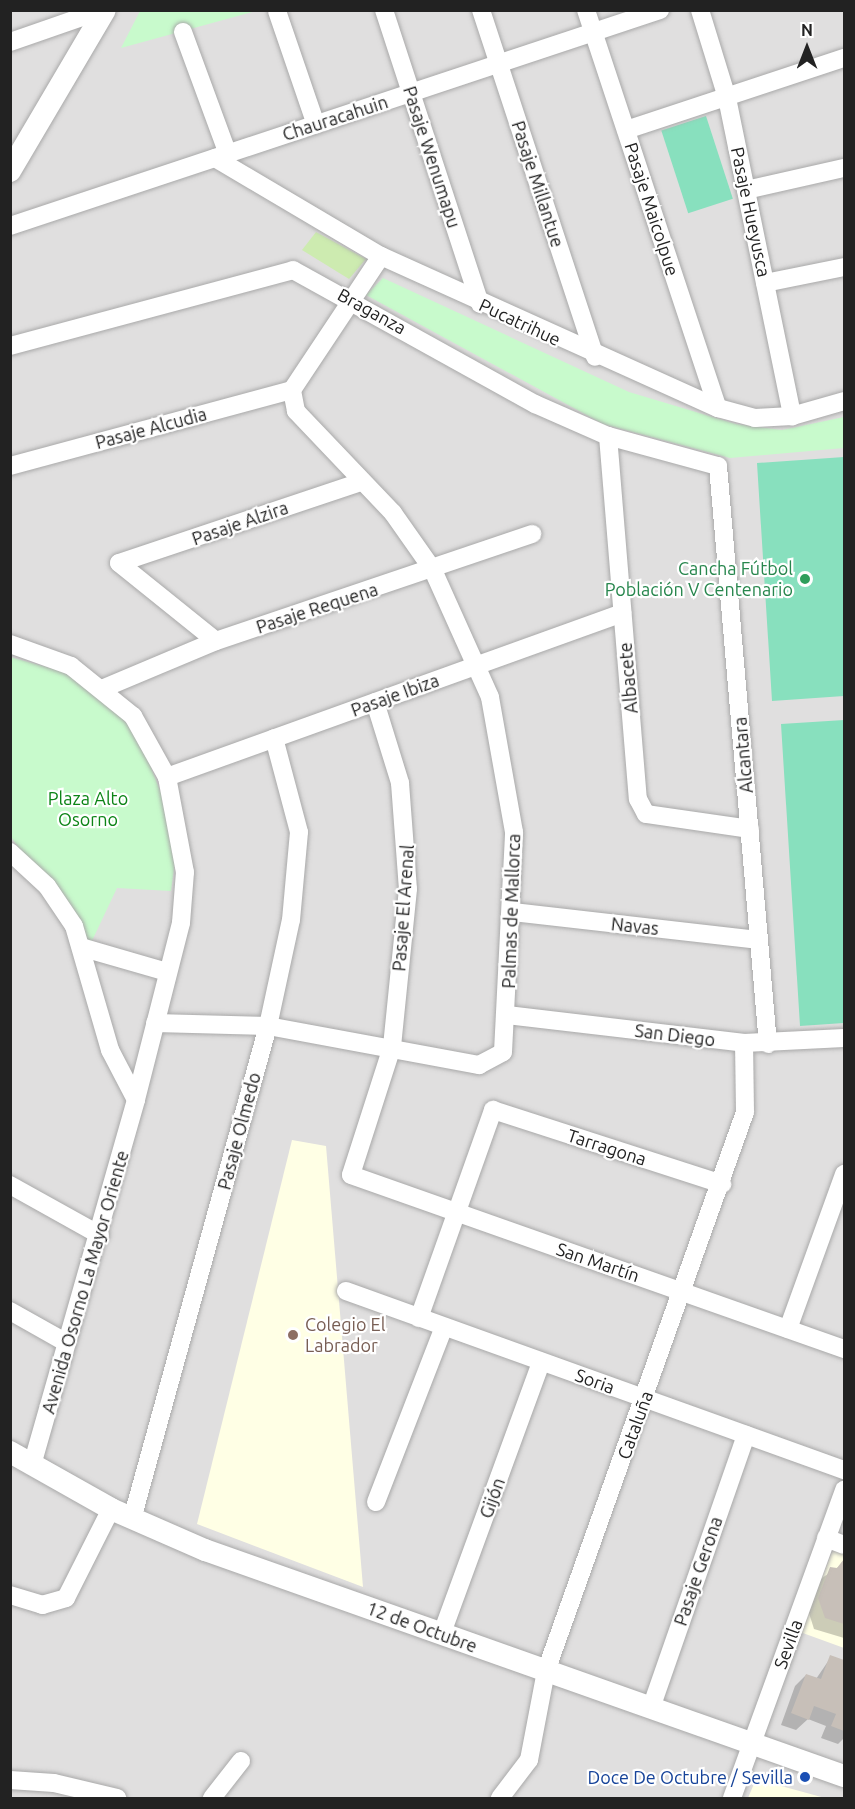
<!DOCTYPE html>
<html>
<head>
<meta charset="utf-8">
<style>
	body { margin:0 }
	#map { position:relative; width:855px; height:1809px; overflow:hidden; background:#f2efe9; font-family:Ubuntu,sans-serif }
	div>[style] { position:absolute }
	.residential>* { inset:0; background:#e0dfdf; transform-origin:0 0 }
	.education>* { inset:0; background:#ffffe5 }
	.grass>* { inset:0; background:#cdebb0 }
	.park>* { inset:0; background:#c8facc }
	.pitch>* { inset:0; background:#88e0be; transform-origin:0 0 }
	.shadow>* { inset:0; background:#0003 }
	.building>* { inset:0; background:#c7bfb8 }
	.roads { filter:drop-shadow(0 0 2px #a9a9a9) drop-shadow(0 0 2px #a9a9a9) }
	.minor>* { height:18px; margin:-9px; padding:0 9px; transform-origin:9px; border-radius:9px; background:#fff }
	.tertiary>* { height:22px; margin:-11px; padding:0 11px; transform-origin:11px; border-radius:11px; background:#fff }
	.dots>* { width:16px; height:16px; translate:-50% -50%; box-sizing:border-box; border:3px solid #fff; border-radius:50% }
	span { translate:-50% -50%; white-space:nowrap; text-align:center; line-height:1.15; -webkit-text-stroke:4.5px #fff; paint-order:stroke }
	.street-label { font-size:18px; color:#222 }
	.leisure-label { font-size:18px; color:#27864d }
	.right { translate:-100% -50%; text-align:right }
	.park-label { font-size:18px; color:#0c8416 }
	.education-label { font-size:18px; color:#785e54 }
	.left { translate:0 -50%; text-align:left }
	.transit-label { font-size:18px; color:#164399 }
	.frame { position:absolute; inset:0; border:12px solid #222; pointer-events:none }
	.north { position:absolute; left:777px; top:18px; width:60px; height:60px; -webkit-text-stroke:4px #fff; paint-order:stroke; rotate:0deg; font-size:16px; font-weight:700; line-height:24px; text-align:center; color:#222 }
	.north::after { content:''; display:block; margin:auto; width:21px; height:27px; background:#222; clip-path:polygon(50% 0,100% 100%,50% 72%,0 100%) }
</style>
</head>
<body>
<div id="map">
	<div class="residential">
		<i style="left:11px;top:11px;width:833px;height:1787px"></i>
	</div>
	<div class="education">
		<i style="clip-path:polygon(292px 1140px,326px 1146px,363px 1587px,197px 1524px)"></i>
		<i style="clip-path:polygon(833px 1550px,844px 1553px,844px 1648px,800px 1632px)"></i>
		<i style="clip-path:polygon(756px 1779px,825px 1798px,748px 1798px)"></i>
	</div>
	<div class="grass">
		<i style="clip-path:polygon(316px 232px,366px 259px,349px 279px,302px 250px)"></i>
	</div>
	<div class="park">
		<i style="clip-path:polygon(140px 11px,256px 11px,121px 48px)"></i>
		<i style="clip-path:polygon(383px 278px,629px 392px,736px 424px,782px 430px,844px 417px,844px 448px,730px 458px,603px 424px,366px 295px)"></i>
		<i style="clip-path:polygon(10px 657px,72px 674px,103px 696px,139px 737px,168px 811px,175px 862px,171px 891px,117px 888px,90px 945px,11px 837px)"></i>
	</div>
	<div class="pitch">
		<i style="left:706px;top:116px;width:87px;height:47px;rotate:72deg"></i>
		<i style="clip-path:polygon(844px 457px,844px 696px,772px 701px,757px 463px)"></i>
		<i style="clip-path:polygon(844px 720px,844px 1023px,800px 1026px,781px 724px)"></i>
	</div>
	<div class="shadow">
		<i style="clip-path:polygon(844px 1563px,844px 1638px,814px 1629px,808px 1610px,819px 1580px)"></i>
		<i style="clip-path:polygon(831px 1657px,844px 1662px,844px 1738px,838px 1744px,821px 1738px,826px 1726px,808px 1719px,796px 1730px,781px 1725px,795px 1686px,806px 1675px,816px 1679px)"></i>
	</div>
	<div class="building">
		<i style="clip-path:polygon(844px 1559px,844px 1624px,825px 1618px,818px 1598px,830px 1567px,837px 1568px)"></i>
		<i style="clip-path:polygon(830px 1655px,844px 1660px,844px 1731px,831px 1726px,836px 1714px,814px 1706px,809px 1720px,791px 1713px,806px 1674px,821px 1679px)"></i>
	</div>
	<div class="roads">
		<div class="minor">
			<i style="left:384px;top:10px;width:309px;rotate:71.9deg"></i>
			<i style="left:481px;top:10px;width:365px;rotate:71.8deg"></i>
			<i style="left:586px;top:10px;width:419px;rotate:71.7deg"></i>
			<i style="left:700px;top:10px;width:92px;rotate:72.9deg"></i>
			<i style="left:727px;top:98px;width:325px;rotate:78.4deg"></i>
			<i style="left:277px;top:11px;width:120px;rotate:71.1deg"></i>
			<i style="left:183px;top:32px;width:130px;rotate:69.8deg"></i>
			<i style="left:10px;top:42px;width:97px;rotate:-19.2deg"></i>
			<i style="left:626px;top:130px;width:230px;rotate:-18.3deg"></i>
			<i style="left:215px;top:158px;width:193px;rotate:30.6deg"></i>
			<i style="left:381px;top:256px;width:370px;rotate:24.3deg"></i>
			<i style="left:718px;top:408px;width:38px;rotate:15deg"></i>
			<i style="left:755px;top:418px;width:37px;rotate:-3deg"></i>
			<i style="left:792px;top:416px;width:54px;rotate:-16.1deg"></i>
			<i style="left:746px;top:190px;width:100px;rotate:-12.7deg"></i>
			<i style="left:10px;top:226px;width:685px;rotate:-18.38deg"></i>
			<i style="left:765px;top:283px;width:81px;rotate:-11.4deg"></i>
			<i style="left:10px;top:346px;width:293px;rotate:-15deg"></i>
			<i style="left:293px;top:270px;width:277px;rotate:29deg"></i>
			<i style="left:535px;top:404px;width:80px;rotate:23.7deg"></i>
			<i style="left:608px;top:436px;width:114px;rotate:15.3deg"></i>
			<i style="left:718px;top:466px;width:580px;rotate:85.06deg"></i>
			<i style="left:608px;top:436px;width:364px;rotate:85.3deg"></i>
			<i style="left:638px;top:799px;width:17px;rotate:62deg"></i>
			<i style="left:646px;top:814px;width:105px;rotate:8.2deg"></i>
			<i style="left:10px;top:466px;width:292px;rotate:-15.1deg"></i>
			<i style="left:119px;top:563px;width:255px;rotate:-18.5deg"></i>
			<i style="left:119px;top:563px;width:124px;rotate:38.8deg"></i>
			<i style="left:10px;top:644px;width:65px;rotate:19.8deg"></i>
			<i style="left:71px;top:666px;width:80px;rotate:38.9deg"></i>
			<i style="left:133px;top:716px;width:70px;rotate:60.9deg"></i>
			<i style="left:167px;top:777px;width:97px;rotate:79.3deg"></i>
			<i style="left:185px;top:872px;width:51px;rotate:94.5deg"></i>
			<i style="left:181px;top:923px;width:183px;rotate:104.3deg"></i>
			<i style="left:136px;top:1100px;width:379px;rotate:105.9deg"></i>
			<i style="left:104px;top:688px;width:121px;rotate:-22.8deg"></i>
			<i style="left:216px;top:641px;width:334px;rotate:-18.7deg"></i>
			<i style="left:375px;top:702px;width:85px;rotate:72.8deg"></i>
			<i style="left:400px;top:783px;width:106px;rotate:85.7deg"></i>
			<i style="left:408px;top:889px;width:159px;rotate:95.8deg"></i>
			<i style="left:392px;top:1047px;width:134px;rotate:107.8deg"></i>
			<i style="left:351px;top:1175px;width:523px;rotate:19.44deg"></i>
			<i style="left:167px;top:777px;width:484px;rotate:-19.8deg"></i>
			<i style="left:10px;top:852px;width:50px;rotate:42.6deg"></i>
			<i style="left:47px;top:886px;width:48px;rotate:56deg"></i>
			<i style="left:74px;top:926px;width:129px;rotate:73.8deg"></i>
			<i style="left:110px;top:1050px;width:56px;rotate:62.5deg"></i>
			<i style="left:513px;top:912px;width:246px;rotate:6.5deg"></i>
			<i style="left:84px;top:948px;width:86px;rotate:16.1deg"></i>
			<i style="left:507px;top:1015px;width:239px;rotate:6.7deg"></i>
			<i style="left:744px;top:1043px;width:100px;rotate:-2.9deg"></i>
			<i style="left:155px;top:1023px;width:113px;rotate:1.5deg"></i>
			<i style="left:268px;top:1026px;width:215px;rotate:10.5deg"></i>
			<i style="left:479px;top:1065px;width:27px;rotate:-28deg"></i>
			<i style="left:503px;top:1052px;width:220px;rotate:-87.1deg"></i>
			<i style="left:514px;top:832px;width:137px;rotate:-100.1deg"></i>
			<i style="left:490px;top:697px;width:139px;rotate:-114.2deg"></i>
			<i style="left:433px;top:570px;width:70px;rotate:-125.1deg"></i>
			<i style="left:393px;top:513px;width:141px;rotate:-133.6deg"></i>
			<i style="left:296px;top:411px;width:21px;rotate:-101deg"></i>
			<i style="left:292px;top:390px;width:161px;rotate:-56.4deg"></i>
			<i style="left:10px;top:1185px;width:103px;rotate:29.1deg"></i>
			<i style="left:346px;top:1291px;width:529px;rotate:19.77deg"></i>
			<i style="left:10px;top:1311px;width:65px;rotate:29.3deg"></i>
			<i style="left:419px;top:1318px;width:221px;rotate:-70.4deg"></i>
			<i style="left:493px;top:1110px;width:241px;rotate:17.9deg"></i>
			<i style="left:788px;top:1329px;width:165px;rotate:-70.1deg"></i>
			<i style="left:376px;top:1502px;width:188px;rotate:-68.8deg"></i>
			<i style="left:132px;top:1519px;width:511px;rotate:-74.58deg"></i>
			<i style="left:268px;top:1026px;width:108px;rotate:-77.8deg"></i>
			<i style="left:291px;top:920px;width:88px;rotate:-84.8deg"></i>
			<i style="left:299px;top:832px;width:97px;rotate:-104.9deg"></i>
			<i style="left:826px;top:1538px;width:19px;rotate:21deg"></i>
			<i style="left:10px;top:1595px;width:34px;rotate:17deg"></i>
			<i style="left:42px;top:1605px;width:25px;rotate:-16deg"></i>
			<i style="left:66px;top:1598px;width:100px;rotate:-63.2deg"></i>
			<i style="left:442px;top:1633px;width:289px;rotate:-69.9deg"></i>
			<i style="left:651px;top:1708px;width:289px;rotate:-70.8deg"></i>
			<i style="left:10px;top:1780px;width:44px;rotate:3.9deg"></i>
			<i style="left:54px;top:1783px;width:65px;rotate:13.4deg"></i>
			<i style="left:212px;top:1798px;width:47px;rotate:-51.9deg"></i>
			<i style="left:500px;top:1798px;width:48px;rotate:-52.7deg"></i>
			<i style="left:529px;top:1760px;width:91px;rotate:-79.2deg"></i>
			<i style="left:546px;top:1671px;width:593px;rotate:-70.4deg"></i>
			<i style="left:745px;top:1112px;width:69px;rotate:-90.8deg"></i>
			<i style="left:732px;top:1798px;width:328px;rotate:-70deg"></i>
		</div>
		<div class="tertiary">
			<i style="left:10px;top:171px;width:187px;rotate:-59.5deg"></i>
			<i style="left:10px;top:1452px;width:116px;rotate:29.4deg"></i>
			<i style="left:111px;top:1509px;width:103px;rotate:23.6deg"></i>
			<i style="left:205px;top:1550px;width:678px;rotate:19.48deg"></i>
		</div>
	</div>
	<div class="dots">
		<i style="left:805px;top:579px;background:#2e9e5b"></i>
		<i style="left:293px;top:1335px;background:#8d6e63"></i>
		<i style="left:805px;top:1777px;background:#1a4fb4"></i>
	</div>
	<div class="street-label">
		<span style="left:335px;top:118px;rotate:-18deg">Chauracahuin</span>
		<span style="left:432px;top:157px;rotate:72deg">Pasaje Wenumapu</span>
		<span style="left:538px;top:184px;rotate:72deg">Pasaje Millantue</span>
		<span style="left:652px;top:209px;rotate:72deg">Pasaje Maicolpue</span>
		<span style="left:751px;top:212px;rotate:78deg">Pasaje Hueyusca</span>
		<span style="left:372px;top:311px;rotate:29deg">Braganza</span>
		<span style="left:520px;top:322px;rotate:25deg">Pucatrihue</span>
		<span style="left:151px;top:428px;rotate:-15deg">Pasaje Alcudia</span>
		<span style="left:240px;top:523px;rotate:-19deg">Pasaje Alzira</span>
		<span style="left:317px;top:608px;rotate:-18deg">Pasaje Requena</span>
		<span style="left:628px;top:678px;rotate:-95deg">Albacete</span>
		<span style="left:395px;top:695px;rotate:-20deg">Pasaje Ibiza</span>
		<span style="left:743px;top:755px;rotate:-95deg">Alcantara</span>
		<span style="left:403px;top:908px;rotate:-86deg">Pasaje El Arenal</span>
		<span style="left:511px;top:911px;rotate:-88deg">Palmas de Mallorca</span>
		<span style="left:635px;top:926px;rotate:6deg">Navas</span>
		<span style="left:675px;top:1035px;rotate:7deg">San Diego</span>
		<span style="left:239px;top:1131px;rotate:-75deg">Pasaje Olmedo</span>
		<span style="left:607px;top:1147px;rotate:18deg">Tarragona</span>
		<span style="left:598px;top:1262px;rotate:19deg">San Martín</span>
		<span style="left:85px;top:1282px;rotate:-74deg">Avenida Osorno La Mayor Oriente</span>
		<span style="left:595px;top:1381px;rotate:20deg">Soria</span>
		<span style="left:635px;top:1425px;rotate:-70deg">Cataluña</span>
		<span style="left:492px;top:1498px;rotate:-70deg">Gijón</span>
		<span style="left:698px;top:1571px;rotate:-71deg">Pasaje Gerona</span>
		<span style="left:422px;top:1627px;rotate:20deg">12 de Octubre</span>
		<span style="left:788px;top:1644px;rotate:-70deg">Sevilla</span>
	</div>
	<div class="leisure-label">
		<span class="right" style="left:793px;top:579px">Cancha Fútbol<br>Población V Centenario</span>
	</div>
	<div class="park-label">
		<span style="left:88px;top:809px">Plaza Alto<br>Osorno</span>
	</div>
	<div class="education-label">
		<span class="left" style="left:305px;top:1335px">Colegio El<br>Labrador</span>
	</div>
	<div class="transit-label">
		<span class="right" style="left:793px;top:1777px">Doce De Octubre / Sevilla</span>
	</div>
	<div class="frame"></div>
	<div class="north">N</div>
</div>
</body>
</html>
